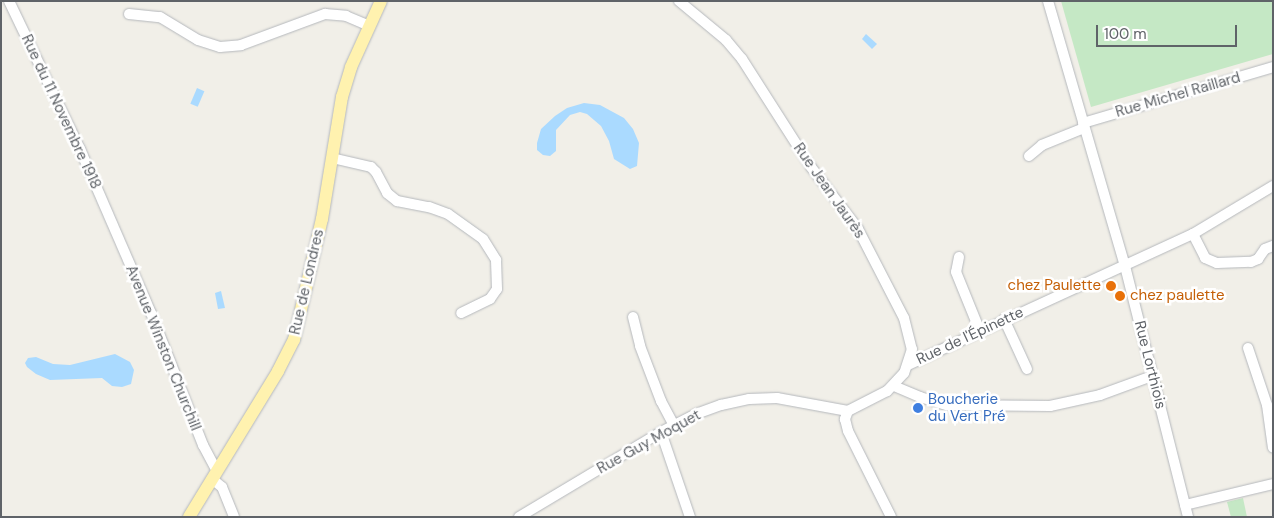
<!DOCTYPE html>
<html>
<head>
<meta charset="utf-8">
<style>
	body { margin:0 }
	#map { position:relative; width:1274px; height:518px; overflow:hidden; background:#f1efe8; font-family:"DM Sans",sans-serif }
	div>[style] { position:absolute }
	.green>* { inset:0; background:#c5e8c5 }
	.water>* { inset:0; background:#aadaff; transform-origin:0 0 }
	.roads { filter:drop-shadow(0 0 1px #b5b8bc) drop-shadow(0 0 1px #b5b8bc) }
	.minor>* { height:10px; margin:-5px; padding:0 5px; transform-origin:5px; border-radius:5px; background:#fff }
	.major>* { height:12px; margin:-6px; padding:0 6px; transform-origin:6px; border-radius:6px; background:#fff2af }
	.dots>* { width:14px; height:14px; translate:-50% -50%; box-sizing:border-box; border:2px solid #fff; border-radius:50% }
	span { translate:-50% -50%; white-space:nowrap; text-align:center; line-height:1.15; -webkit-text-stroke:5px #fff; paint-order:stroke }
	.street-label { font-size:15px; color:#5f6368 }
	.food-label { font-size:15px; color:#c56008 }
	.right { translate:-100% -50%; text-align:right }
	.left { translate:0 -50%; text-align:left }
	.shop-label { font-size:15px; color:#366cbe }
	.frame { position:absolute; inset:0; border:2px solid #5f6368; pointer-events:none }
	.scale { position:absolute; left:1096px; top:25px; width:141px; height:22px; box-sizing:border-box; border:2px solid #5f6368; border-top:0; padding-left:6px; font-size:15px; line-height:18px; white-space:nowrap; color:#5f6368; -webkit-text-stroke:4px #fff; paint-order:stroke }
</style>
</head>
<body>
<div id="map">
	<div class="green">
		<i style="clip-path:polygon(1061px 1px,1273px 1px,1273px 54px,1091px 107px)"></i>
		<i style="clip-path:polygon(1243px 498px,1247px 517px,1231px 517px,1227px 502px)"></i>
	</div>
	<div class="water">
		<i style="clip-path:polygon(866px 34px,877px 44px,872px 49px,862px 39px)"></i>
		<i style="left:197px;top:88px;width:8px;height:17px;rotate:23deg"></i>
		<i style="clip-path:polygon(584px 103px,600px 105px,624px 118px,633px 129px,639px 143px,637px 166px,630px 169px,614px 159px,609px 141px,601px 126px,587px 114px,580px 112px,570px 115px,556px 130px,556px 151px,550px 156px,543px 155px,537px 150px,537px 143px,541px 129px,555px 116px,567px 108px)"></i>
		<i style="clip-path:polygon(221px 291px,225px 308px,218px 309px,215px 293px)"></i>
		<i style="clip-path:polygon(115px 354px,130px 362px,134px 370px,131px 384px,122px 387px,112px 386px,102px 378px,50px 380px,36px 374px,27px 367px,25px 363px,28px 358px,36px 357px,53px 364px,70px 365px)"></i>
	</div>
	<div class="roads">
		<div class="minor">
			<i style="left:9px;top:1px;width:164px;rotate:64.4deg"></i>
			<i style="left:80px;top:149px;width:179px;rotate:66.6deg"></i>
			<i style="left:151px;top:313px;width:142px;rotate:68.5deg"></i>
			<i style="left:203px;top:445px;width:30px;rotate:62deg"></i>
			<i style="left:679px;top:1px;width:61px;rotate:39.7deg"></i>
			<i style="left:726px;top:40px;width:25px;rotate:50deg"></i>
			<i style="left:742px;top:59px;width:128px;rotate:57.4deg"></i>
			<i style="left:811px;top:167px;width:78px;rotate:52.8deg"></i>
			<i style="left:858px;top:229px;width:100px;rotate:62.7deg"></i>
			<i style="left:904px;top:318px;width:32px;rotate:76deg"></i>
			<i style="left:912px;top:349px;width:25px;rotate:108deg"></i>
			<i style="left:904px;top:373px;width:25px;rotate:133deg"></i>
			<i style="left:887px;top:391px;width:44px;rotate:152.9deg"></i>
			<i style="left:1048px;top:1px;width:276px;rotate:73.8deg"></i>
			<i style="left:1125px;top:266px;width:259px;rotate:75.9deg"></i>
			<i style="left:129px;top:14px;width:31px;rotate:6deg"></i>
			<i style="left:160px;top:17px;width:44px;rotate:31.2deg"></i>
			<i style="left:198px;top:40px;width:23px;rotate:18deg"></i>
			<i style="left:220px;top:47px;width:21px;rotate:-5deg"></i>
			<i style="left:241px;top:45px;width:90px;rotate:-20.3deg"></i>
			<i style="left:325px;top:14px;width:21px;rotate:5deg"></i>
			<i style="left:346px;top:16px;width:26px;rotate:23deg"></i>
			<i style="left:1083px;top:123px;width:198px;rotate:-16.4deg"></i>
			<i style="left:1029px;top:156px;width:17px;rotate:-40deg"></i>
			<i style="left:1042px;top:145px;width:45px;rotate:-22deg"></i>
			<i style="left:332px;top:158px;width:40px;rotate:13deg"></i>
			<i style="left:371px;top:167px;width:7px;rotate:45deg"></i>
			<i style="left:376px;top:172px;width:24px;rotate:62deg"></i>
			<i style="left:387px;top:193px;width:13px;rotate:39deg"></i>
			<i style="left:397px;top:201px;width:33px;rotate:11deg"></i>
			<i style="left:429px;top:207px;width:20px;rotate:20deg"></i>
			<i style="left:448px;top:214px;width:43px;rotate:35.5deg"></i>
			<i style="left:483px;top:239px;width:25px;rotate:58deg"></i>
			<i style="left:496px;top:260px;width:29px;rotate:88deg"></i>
			<i style="left:497px;top:289px;width:12px;rotate:125deg"></i>
			<i style="left:490px;top:299px;width:32px;rotate:154deg"></i>
			<i style="left:1193px;top:234px;width:27px;rotate:63deg"></i>
			<i style="left:1205px;top:258px;width:13px;rotate:23deg"></i>
			<i style="left:1217px;top:263px;width:34px;rotate:-2deg"></i>
			<i style="left:1251px;top:262px;width:8px;rotate:-23deg"></i>
			<i style="left:1258px;top:259px;width:12px;rotate:-55deg"></i>
			<i style="left:1265px;top:249px;width:9px;rotate:-21deg"></i>
			<i style="left:959px;top:257px;width:15px;rotate:101deg"></i>
			<i style="left:956px;top:272px;width:64px;rotate:67.9deg"></i>
			<i style="left:633px;top:317px;width:30px;rotate:76deg"></i>
			<i style="left:640px;top:346px;width:59px;rotate:69.1deg"></i>
			<i style="left:661px;top:401px;width:27px;rotate:62deg"></i>
			<i style="left:1004px;top:319px;width:55px;rotate:65.3deg"></i>
			<i style="left:1248px;top:348px;width:60px;rotate:71.6deg"></i>
			<i style="left:1267px;top:405px;width:43px;rotate:82.1deg"></i>
			<i style="left:908px;top:365px;width:314px;rotate:-24.7deg"></i>
			<i style="left:1193px;top:234px;width:93px;rotate:-31deg"></i>
			<i style="left:894px;top:386px;width:28px;rotate:23deg"></i>
			<i style="left:920px;top:397px;width:28px;rotate:17deg"></i>
			<i style="left:947px;top:405px;width:103px;rotate:0.6deg"></i>
			<i style="left:1050px;top:406px;width:51px;rotate:-12.4deg"></i>
			<i style="left:1100px;top:395px;width:55px;rotate:-20.1deg"></i>
			<i style="left:848px;top:411px;width:9px;rotate:111deg"></i>
			<i style="left:845px;top:419px;width:12px;rotate:76deg"></i>
			<i style="left:848px;top:431px;width:96px;rotate:63.4deg"></i>
			<i style="left:661px;top:432px;width:90px;rotate:71.2deg"></i>
			<i style="left:212px;top:479px;width:13px;rotate:39deg"></i>
			<i style="left:222px;top:487px;width:32px;rotate:68deg"></i>
			<i style="left:1185px;top:505px;width:90px;rotate:-13.4deg"></i>
			<i style="left:519px;top:517px;width:165px;rotate:-30.9deg"></i>
			<i style="left:661px;top:432px;width:39px;rotate:-27deg"></i>
			<i style="left:696px;top:414px;width:27px;rotate:-20deg"></i>
			<i style="left:721px;top:405px;width:29px;rotate:-12deg"></i>
			<i style="left:749px;top:399px;width:28px;rotate:-2deg"></i>
			<i style="left:777px;top:398px;width:72px;rotate:10.4deg"></i>
		</div>
		<div class="major">
			<i style="left:189px;top:517px;width:171px;rotate:-58.6deg"></i>
			<i style="left:278px;top:371px;width:35px;rotate:-63deg"></i>
			<i style="left:294px;top:340px;width:124px;rotate:-77deg"></i>
			<i style="left:322px;top:219px;width:124px;rotate:-80.7deg"></i>
			<i style="left:342px;top:97px;width:31px;rotate:-73deg"></i>
			<i style="left:351px;top:67px;width:72px;rotate:-65.6deg"></i>
		</div>
	</div>
	<div class="dots">
		<i style="left:1111px;top:286px;background:#e8710a"></i>
		<i style="left:1120px;top:296px;background:#e8710a"></i>
		<i style="left:918px;top:408px;background:#3f7fe0"></i>
	</div>
	<div class="street-label">
		<span style="left:1178px;top:95px;rotate:-16deg">Rue Michel Raillard</span>
		<span style="left:61px;top:112px;rotate:65deg">Rue du 11 Novembre 1918</span>
		<span style="left:829px;top:191px;rotate:55deg">Rue Jean Jaurès</span>
		<span style="left:307px;top:282px;rotate:-77deg">Rue de Londres</span>
		<span style="left:970px;top:336px;rotate:-25deg">Rue de l'Épinette</span>
		<span style="left:163px;top:348px;rotate:68deg">Avenue Winston Churchill</span>
		<span style="left:1150px;top:365px;rotate:76deg">Rue Lorthiois</span>
		<span style="left:649px;top:442px;rotate:-29deg">Rue Guy Moquet</span>
	</div>
	<div class="food-label">
		<span class="right" style="left:1101px;top:286px">chez Paulette</span>
		<span class="left" style="left:1130px;top:296px">chez paulette</span>
	</div>
	<div class="shop-label">
		<span class="left" style="left:928px;top:408px">Boucherie<br>du Vert Pré</span>
	</div>
	<div class="frame"></div>
	<div class="scale">100 m</div>
</div>
</body>
</html>
